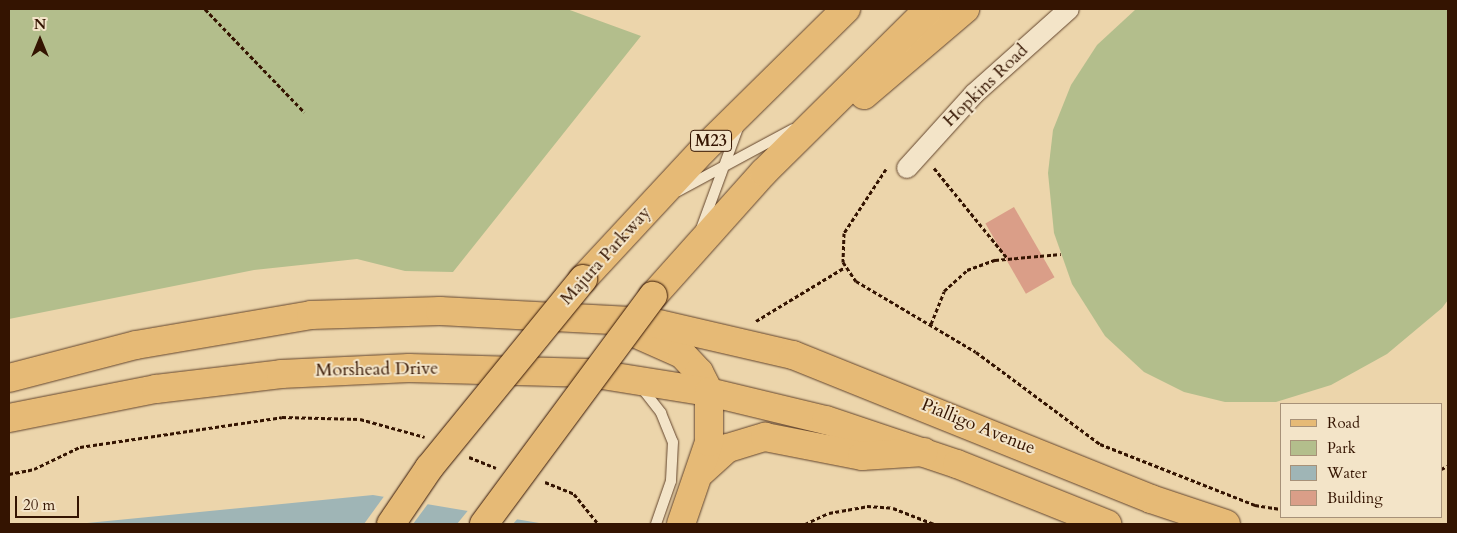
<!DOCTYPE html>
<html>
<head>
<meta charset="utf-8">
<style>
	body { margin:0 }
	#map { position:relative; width:1457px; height:533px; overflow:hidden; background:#ecd5ab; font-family:Cardo,serif }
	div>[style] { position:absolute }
	.green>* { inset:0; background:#b3be8c }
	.water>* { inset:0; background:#9fb5b6 }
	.pier>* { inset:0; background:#ecd5ab }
	.building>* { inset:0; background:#da9e88; transform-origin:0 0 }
	.path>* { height:3px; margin-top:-1.5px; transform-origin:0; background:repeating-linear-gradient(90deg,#341401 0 4px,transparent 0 6.5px) }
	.roads { filter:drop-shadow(0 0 1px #62442c) drop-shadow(0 0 1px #62442c) }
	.service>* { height:10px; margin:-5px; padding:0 5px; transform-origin:5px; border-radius:5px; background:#f3e4c8 }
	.minor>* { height:20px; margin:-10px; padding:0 10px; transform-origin:10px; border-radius:10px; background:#f3e4c8 }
	.primary>* { height:28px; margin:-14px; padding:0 14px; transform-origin:14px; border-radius:14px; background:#e6ba76 }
	.motorway>* { height:28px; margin:-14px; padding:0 14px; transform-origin:14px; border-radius:14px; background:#e6ba76 }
	.bridges { filter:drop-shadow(0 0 1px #341401) drop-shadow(0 0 1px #341401) }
	.motorway-bridge>* { height:28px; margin:-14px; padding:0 14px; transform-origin:14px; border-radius:14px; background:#e6ba76 }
	span { translate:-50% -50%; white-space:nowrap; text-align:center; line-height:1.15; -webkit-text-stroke:4px #f3e4c8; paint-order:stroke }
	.shield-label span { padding:1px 4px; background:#f3e4c8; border:1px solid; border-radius:4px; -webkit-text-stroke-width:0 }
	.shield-label { font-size:16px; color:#341401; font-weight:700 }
	.street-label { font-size:18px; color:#341401 }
	.frame { position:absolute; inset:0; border:10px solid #341401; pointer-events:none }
	.legend { position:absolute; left:1280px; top:403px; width:162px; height:115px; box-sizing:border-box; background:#f3e4c8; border:1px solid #a79178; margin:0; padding:6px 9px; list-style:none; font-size:15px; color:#341401 }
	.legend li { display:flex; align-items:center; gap:10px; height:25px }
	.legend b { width:25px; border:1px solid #a79178 }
	.north { position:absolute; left:15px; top:15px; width:50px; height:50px; -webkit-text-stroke:4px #f3e4c8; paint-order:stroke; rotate:0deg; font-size:14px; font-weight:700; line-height:20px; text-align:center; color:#341401 }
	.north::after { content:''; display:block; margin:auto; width:18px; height:22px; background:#341401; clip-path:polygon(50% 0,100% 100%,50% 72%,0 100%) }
	.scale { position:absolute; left:15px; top:496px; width:64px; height:22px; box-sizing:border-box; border:2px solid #341401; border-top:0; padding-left:6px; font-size:15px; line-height:18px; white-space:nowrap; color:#341401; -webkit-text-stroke:4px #f3e4c8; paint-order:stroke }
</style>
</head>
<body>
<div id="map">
	<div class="green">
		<i style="clip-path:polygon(9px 9px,567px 9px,641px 36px,453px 272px,405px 271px,357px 259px,254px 270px,9px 319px)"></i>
		<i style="clip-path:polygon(1136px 9px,1448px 9px,1448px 300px,1442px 308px,1387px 354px,1331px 385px,1276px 402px,1225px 402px,1184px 392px,1144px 372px,1105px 336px,1072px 284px,1054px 233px,1048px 173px,1053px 130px,1071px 85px,1097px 45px)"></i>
	</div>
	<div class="water">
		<i style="clip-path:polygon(373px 495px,545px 524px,77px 524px)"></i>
	</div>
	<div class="pier">
		<i style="clip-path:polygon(385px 495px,430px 501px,413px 524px,364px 524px)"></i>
		<i style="clip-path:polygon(470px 508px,519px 517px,513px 524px,457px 524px)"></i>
	</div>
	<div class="building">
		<i style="left:1014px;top:207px;width:81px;height:33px;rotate:60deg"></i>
	</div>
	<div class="path">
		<i style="left:205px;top:9px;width:143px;rotate:46.1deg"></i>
		<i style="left:934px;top:168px;width:117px;rotate:50.9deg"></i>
		<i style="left:886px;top:169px;width:77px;rotate:123.3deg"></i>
		<i style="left:844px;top:233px;width:29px;rotate:92deg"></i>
		<i style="left:843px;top:262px;width:23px;rotate:56deg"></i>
		<i style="left:856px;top:281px;width:139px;rotate:30.6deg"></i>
		<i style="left:976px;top:352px;width:154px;rotate:36.6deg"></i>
		<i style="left:1100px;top:444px;width:167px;rotate:21.5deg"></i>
		<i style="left:1255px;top:505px;width:26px;rotate:9deg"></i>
		<i style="left:756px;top:321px;width:104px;rotate:-31.2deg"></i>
		<i style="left:931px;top:324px;width:35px;rotate:-68deg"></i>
		<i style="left:944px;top:291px;width:31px;rotate:-42deg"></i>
		<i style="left:967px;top:270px;width:30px;rotate:-20deg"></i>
		<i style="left:995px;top:260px;width:66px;rotate:-5.2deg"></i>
		<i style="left:469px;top:457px;width:29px;rotate:22deg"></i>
		<i style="left:1441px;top:469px;width:8px;rotate:-23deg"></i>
		<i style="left:9px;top:474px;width:25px;rotate:-11deg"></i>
		<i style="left:34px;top:469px;width:51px;rotate:-25.6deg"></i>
		<i style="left:80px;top:447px;width:204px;rotate:-8.4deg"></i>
		<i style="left:282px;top:417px;width:78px;rotate:1.5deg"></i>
		<i style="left:360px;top:419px;width:67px;rotate:15.5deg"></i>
		<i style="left:545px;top:482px;width:31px;rotate:22deg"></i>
		<i style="left:574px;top:494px;width:38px;rotate:51deg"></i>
		<i style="left:805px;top:524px;width:26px;rotate:-25deg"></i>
		<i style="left:829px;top:513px;width:39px;rotate:-10deg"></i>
		<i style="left:867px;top:506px;width:26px;rotate:4deg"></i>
		<i style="left:893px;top:508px;width:44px;rotate:21.3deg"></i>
	</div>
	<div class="roads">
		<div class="service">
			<i style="left:678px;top:191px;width:131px;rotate:-28.3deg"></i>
			<i style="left:701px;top:229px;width:111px;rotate:-69.9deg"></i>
			<i style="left:641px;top:387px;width:33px;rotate:52deg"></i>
			<i style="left:661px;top:413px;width:31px;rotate:68deg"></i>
			<i style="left:673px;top:442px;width:39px;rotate:93deg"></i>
			<i style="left:671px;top:481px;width:46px;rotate:109.2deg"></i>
		</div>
		<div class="minor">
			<i style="left:907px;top:168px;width:100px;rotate:-47.8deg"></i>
			<i style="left:974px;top:94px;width:127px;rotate:-41.8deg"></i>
		</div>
		<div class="primary">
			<i style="left:623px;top:328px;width:64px;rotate:23.8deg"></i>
			<i style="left:682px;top:354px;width:25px;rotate:47deg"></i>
			<i style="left:699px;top:372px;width:22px;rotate:63deg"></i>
			<i style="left:9px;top:378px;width:131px;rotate:-14.6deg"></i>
			<i style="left:136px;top:345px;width:178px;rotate:-9.7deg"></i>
			<i style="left:311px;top:315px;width:129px;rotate:-1.8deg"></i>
			<i style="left:440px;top:311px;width:210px;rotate:3deg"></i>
			<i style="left:650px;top:322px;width:147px;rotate:13deg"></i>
			<i style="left:793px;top:355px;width:386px;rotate:21.9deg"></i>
			<i style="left:1151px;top:499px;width:79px;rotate:18.4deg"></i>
			<i style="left:9px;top:418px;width:150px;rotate:-11.2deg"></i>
			<i style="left:156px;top:389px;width:126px;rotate:-6.8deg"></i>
			<i style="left:281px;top:374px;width:128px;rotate:-2.7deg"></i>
			<i style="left:409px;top:368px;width:181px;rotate:1.6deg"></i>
			<i style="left:590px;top:373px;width:121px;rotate:9.1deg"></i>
			<i style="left:709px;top:392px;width:120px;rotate:13.5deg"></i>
			<i style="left:826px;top:420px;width:138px;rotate:18.6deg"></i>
			<i style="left:957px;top:464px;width:162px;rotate:21.8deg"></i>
		</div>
		<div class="motorway">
			<i style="left:864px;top:95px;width:133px;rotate:-40.4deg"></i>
			<i style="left:583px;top:279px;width:176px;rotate:-47.1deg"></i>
			<i style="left:703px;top:150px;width:201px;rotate:-44.6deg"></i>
			<i style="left:653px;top:296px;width:166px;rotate:-48.2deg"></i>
			<i style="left:764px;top:172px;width:232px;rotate:-44.7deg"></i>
			<i style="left:701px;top:472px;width:36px;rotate:-42deg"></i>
			<i style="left:728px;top:448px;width:39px;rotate:-17deg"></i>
			<i style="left:765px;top:437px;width:99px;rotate:11.1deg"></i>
			<i style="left:862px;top:456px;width:62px;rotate:-3.7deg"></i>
			<i style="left:681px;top:524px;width:87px;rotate:-71.1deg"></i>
			<i style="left:709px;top:442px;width:50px;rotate:-90deg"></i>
		</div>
	</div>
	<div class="bridges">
		<div class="motorway-bridge">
			<i style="left:391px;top:524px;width:68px;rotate:-55.8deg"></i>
			<i style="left:429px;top:468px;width:244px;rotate:-50.8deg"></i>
			<i style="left:484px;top:524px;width:284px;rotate:-53.5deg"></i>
		</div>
	</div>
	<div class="shield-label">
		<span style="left:711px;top:141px">M23</span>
	</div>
	<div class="street-label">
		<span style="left:986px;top:86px;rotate:-44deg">Hopkins Road</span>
		<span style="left:606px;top:256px;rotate:-48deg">Majura Parkway</span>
		<span style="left:377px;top:370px;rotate:-1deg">Morshead Drive</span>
		<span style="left:978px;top:427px;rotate:22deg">Pialligo Avenue</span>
	</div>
	<div class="frame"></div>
	<ul class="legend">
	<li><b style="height:6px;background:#e6ba76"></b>Road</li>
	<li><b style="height:14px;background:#b3be8c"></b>Park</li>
	<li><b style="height:14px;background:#9fb5b6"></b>Water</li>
	<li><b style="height:14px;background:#da9e88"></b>Building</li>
	</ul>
	<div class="north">N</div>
	<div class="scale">20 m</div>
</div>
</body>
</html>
